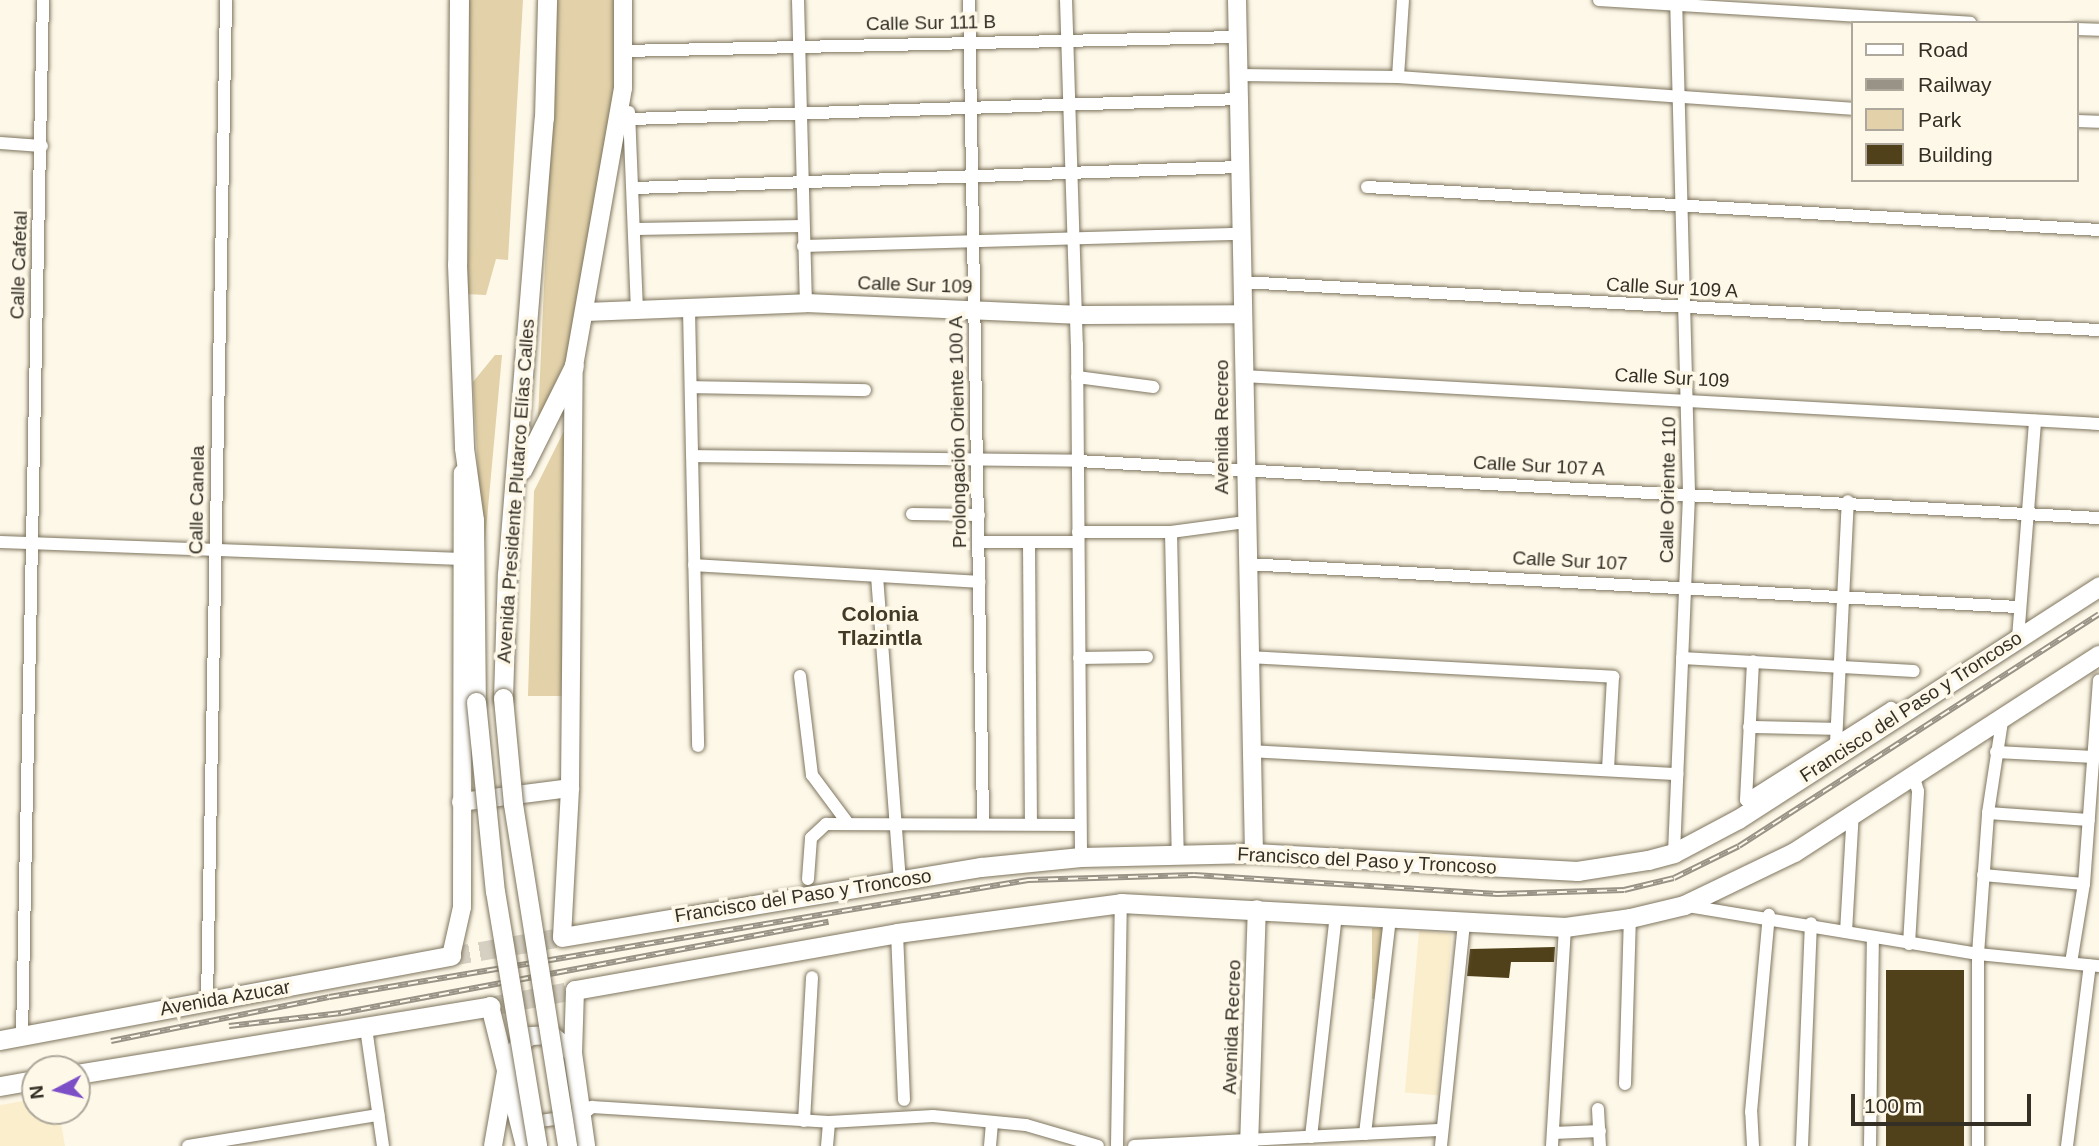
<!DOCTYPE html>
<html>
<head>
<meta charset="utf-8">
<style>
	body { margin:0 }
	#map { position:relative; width:2099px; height:1146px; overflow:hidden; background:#fef8e9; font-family:Arial,sans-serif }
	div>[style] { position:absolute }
	.built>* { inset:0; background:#fbeecd; transform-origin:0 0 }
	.green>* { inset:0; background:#e2d1a9; transform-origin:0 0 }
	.building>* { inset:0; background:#50411a; transform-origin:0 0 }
	.primary-tunnel>* { height:19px; margin-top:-9.5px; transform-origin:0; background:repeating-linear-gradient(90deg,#d5d0c2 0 19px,transparent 0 29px) }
	.roads { filter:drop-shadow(0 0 2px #7e755e) drop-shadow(0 0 2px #7e755e) }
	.street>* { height:12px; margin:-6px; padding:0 6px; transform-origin:6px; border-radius:6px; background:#fff }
	.secondary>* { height:18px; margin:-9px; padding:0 9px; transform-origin:9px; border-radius:9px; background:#fff }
	.primary>* { height:19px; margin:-9.5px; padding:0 9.5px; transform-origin:9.5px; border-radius:9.5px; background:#fff }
	.rail>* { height:6px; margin-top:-3px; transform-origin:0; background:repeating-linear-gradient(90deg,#fef8e9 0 10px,#989386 0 20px); box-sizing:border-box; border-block:2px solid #989386 }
	.bridges { filter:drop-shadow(0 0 2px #7e755e) drop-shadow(0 0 2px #7e755e) }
	.primary-bridge>* { height:19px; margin:-9.5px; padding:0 9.5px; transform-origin:9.5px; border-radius:9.5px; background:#fff }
	span { translate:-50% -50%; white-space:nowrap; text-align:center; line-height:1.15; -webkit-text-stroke:7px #fef8e9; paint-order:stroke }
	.street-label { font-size:19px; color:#332f25 }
	.neighbourhood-label { font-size:21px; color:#433a26; font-weight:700 }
	.legend { position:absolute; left:1851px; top:21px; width:228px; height:161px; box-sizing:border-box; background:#fef8e9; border:2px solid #ada89b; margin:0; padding:9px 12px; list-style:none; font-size:21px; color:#332f25 }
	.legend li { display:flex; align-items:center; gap:14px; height:35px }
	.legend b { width:35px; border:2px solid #ada89b }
	.north { position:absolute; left:21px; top:1055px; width:70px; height:70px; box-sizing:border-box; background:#fef8e9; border:2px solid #ada89b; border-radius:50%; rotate:263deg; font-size:19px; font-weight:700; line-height:28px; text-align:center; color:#332f25 }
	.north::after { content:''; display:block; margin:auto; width:24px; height:32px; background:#7d4fc7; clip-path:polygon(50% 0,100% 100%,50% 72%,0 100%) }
	.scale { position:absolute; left:1851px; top:1094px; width:180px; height:32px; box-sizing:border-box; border:4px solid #332f25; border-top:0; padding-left:9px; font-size:21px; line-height:24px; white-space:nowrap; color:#332f25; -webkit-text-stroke:5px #fef8e9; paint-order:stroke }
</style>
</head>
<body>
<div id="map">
	<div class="built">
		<i style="left:1419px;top:931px;width:33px;height:162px;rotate:5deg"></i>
		<i style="clip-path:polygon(35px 1099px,35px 1111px,59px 1111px,65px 1146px,0 1146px,0 1105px)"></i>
	</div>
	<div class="green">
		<i style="clip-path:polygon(464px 0,523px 0,508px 260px,496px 259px,486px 295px,465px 294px)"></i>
		<i style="clip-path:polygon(557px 0,619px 0,619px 90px,569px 354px,538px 419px)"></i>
		<i style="clip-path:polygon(495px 355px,502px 355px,483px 563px,473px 382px)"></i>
		<i style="clip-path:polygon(571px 417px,566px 696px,528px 696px,534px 491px)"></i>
		<i style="left:1372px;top:928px;width:14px;height:71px"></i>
	</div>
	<div class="building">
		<i style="clip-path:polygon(1555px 947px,1554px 962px,1511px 962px,1509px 978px,1467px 976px,1470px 949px)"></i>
		<i style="left:1964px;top:970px;width:176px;height:78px;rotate:90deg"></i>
	</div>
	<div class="primary-tunnel">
		<i style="left:451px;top:956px;width:113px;rotate:-9.7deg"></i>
		<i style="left:490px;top:1006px;width:86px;rotate:-10.7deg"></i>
	</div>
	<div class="roads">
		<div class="street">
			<i style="left:798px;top:0;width:303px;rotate:88.5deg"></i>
			<i style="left:969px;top:0;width:822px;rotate:89.02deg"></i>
			<i style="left:1066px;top:0;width:344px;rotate:88.2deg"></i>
			<i style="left:1077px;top:344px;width:513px;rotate:89.55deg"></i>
			<i style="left:1599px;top:0;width:372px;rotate:3.5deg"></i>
			<i style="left:2076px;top:29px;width:23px;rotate:2deg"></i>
			<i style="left:624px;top:51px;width:614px;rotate:-1.31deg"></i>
			<i style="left:1239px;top:75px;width:159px;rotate:0.7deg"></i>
			<i style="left:1398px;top:77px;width:455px;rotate:4deg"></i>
			<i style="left:1398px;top:77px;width:77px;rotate:-86.3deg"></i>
			<i style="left:629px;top:112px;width:198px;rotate:87.7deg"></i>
			<i style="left:631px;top:119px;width:608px;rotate:-1.88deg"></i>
			<i style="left:2076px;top:121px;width:23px;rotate:2deg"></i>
			<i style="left:0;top:143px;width:42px;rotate:4.1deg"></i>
			<i style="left:1367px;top:187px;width:733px;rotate:3.36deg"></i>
			<i style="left:635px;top:188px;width:605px;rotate:-1.99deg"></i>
			<i style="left:636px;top:229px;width:166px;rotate:-1deg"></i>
			<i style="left:803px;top:246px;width:438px;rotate:-1.6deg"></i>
			<i style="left:1242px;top:282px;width:858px;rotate:3.21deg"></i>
			<i style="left:689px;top:310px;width:436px;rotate:88.8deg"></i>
			<i style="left:1243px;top:376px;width:857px;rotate:3.21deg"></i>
			<i style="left:1077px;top:377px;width:77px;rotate:7.5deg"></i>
			<i style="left:691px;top:387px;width:174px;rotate:1deg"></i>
			<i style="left:693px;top:456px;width:385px;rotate:0.7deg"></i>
			<i style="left:1078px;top:461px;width:1023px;rotate:3.2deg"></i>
			<i style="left:912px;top:514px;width:67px;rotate:0.9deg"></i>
			<i style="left:1078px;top:532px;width:93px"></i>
			<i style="left:1171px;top:532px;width:75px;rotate:-7.7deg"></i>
			<i style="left:1171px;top:532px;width:322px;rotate:88.8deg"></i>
			<i style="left:0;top:542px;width:463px;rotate:2.1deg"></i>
			<i style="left:979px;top:542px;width:99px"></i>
			<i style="left:1029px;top:543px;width:280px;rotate:89.6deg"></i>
			<i style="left:1246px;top:564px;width:772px;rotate:3.19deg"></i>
			<i style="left:694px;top:565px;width:286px;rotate:3.4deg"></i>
			<i style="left:877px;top:576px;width:307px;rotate:85.7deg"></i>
			<i style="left:2018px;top:638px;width:218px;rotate:-85.5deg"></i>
			<i style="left:1248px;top:657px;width:366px;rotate:3.1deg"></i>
			<i style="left:1613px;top:677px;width:93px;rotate:93.1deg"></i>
			<i style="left:1079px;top:658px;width:68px;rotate:-0.8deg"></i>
			<i style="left:1682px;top:658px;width:232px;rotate:3.2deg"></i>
			<i style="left:800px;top:676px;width:100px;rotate:83.1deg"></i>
			<i style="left:812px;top:775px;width:59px;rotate:53.3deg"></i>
			<i style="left:1749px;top:727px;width:87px;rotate:1.3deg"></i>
			<i style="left:1836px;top:743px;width:242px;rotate:-87.2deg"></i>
			<i style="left:1250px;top:751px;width:428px;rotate:3.1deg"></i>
			<i style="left:1996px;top:752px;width:98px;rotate:2.9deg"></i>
			<i style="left:1746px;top:800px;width:172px;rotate:-32.4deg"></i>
			<i style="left:1891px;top:708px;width:11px;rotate:38deg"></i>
			<i style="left:1746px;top:800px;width:139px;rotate:-87.1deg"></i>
			<i style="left:1988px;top:813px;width:101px;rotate:4deg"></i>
			<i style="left:1674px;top:853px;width:360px;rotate:-87.6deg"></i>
			<i style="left:1689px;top:493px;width:493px;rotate:-91.5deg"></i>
			<i style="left:1983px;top:875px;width:101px;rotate:5.1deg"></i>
			<i style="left:808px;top:879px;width:41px;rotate:-85.8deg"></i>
			<i style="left:811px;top:838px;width:21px;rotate:-43deg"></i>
			<i style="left:826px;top:824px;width:254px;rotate:0.2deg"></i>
			<i style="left:1688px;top:906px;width:294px;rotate:9.4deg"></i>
			<i style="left:1978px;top:954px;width:122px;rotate:5.7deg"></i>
			<i style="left:1846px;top:932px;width:121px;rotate:-86.7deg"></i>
			<i style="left:897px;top:933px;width:167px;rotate:87.6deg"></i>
			<i style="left:1909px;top:944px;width:153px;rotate:-86.6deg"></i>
			<i style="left:1918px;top:791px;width:17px;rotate:-107deg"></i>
			<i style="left:2071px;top:963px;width:80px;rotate:-80.7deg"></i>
			<i style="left:2084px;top:884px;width:204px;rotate:-85.8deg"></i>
			<i style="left:207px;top:1001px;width:1001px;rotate:-88.91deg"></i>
			<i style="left:366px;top:1028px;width:119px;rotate:81.8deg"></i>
			<i style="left:22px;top:1035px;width:1035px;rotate:-88.84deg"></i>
			<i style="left:1625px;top:1084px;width:166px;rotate:-88.3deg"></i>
			<i style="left:1598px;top:1109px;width:37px;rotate:87deg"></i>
			<i style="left:804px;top:1121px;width:144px;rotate:-86.8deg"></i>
			<i style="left:526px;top:1123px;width:57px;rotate:-8.1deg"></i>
			<i style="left:582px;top:1115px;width:13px;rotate:-39deg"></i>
			<i style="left:592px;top:1107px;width:237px;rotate:3.6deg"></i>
			<i style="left:829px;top:1122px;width:104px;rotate:-3.3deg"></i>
			<i style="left:933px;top:1116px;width:93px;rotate:5.5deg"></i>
			<i style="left:1026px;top:1125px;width:75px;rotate:16.3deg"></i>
			<i style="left:1553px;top:1133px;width:47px;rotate:-2.4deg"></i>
			<i style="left:1365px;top:1134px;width:218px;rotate:-83.4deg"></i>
			<i style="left:1311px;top:1137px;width:225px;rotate:-83.6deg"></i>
			<i style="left:188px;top:1146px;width:193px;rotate:-9.3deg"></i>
			<i style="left:827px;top:1146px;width:24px;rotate:-85deg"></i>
			<i style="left:990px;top:1146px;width:23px;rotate:-85deg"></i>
			<i style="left:1117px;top:1146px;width:243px;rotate:-89.1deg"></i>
			<i style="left:1134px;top:1146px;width:308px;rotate:-3deg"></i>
			<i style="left:1441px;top:1146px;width:225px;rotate:-84.1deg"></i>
			<i style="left:1552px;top:1146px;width:219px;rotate:-86.6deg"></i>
			<i style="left:1753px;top:1146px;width:34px;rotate:-93deg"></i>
			<i style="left:1751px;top:1112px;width:198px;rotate:-84.8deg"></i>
			<i style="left:1802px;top:1146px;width:223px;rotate:-87.7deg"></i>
			<i style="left:1870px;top:1146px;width:209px;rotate:-89.2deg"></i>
			<i style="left:1978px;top:1146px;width:192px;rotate:-90deg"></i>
			<i style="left:1978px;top:954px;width:141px;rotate:-85.9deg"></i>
			<i style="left:1988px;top:813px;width:99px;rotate:-81.3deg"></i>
			<i style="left:2067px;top:1146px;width:182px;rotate:-82.8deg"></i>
		</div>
		<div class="secondary">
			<i style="left:1237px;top:0;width:853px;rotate:88.86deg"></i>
			<i style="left:586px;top:312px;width:220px;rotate:-2.3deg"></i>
			<i style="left:806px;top:303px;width:270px;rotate:2.5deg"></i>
			<i style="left:1076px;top:315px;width:167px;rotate:-0.3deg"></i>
			<i style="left:461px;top:802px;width:110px;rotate:-7.3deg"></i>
			<i style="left:562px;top:937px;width:149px;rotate:-86.9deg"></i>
			<i style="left:570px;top:788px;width:422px;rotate:-89.5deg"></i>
			<i style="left:574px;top:366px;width:282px;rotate:-80deg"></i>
			<i style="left:623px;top:88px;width:88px;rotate:-90deg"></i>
			<i style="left:451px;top:956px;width:50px;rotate:-77.3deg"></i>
			<i style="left:462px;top:907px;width:434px;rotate:-89.9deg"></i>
			<i style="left:575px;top:990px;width:63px;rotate:91.8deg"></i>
			<i style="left:573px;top:1053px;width:94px;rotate:82deg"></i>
			<i style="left:490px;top:1006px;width:144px;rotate:76deg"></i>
			<i style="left:493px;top:1146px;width:81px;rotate:-80.1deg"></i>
			<i style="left:507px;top:1066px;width:26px;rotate:-61deg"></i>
			<i style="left:520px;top:1043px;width:13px;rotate:-32deg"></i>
			<i style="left:531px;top:1036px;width:21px;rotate:-3deg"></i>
			<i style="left:552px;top:1035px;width:28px;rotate:41deg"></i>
			<i style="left:1249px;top:1146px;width:237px;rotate:-88.1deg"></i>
		</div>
		<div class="primary">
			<i style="left:459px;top:0;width:264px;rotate:90.4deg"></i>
			<i style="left:457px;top:264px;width:184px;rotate:87.8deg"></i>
			<i style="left:464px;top:448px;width:73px;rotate:82.1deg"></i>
			<i style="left:474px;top:520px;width:182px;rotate:89.4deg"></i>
			<i style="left:522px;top:470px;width:116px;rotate:-63.4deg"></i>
			<i style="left:503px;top:698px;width:124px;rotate:-88.2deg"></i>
			<i style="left:507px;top:574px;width:457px;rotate:-85.4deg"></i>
			<i style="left:544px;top:118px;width:118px;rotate:-88.5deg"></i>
			<i style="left:562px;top:937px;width:425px;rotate:-9.5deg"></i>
			<i style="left:981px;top:867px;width:100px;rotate:-5.7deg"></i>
			<i style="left:1081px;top:857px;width:173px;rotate:-1.3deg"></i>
			<i style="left:1254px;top:853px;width:324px;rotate:3.2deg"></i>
			<i style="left:1577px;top:871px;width:72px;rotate:-8.8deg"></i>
			<i style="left:1648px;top:860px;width:27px;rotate:-15deg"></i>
			<i style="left:1674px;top:853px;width:72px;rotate:-28deg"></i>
			<i style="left:1738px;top:819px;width:430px;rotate:-32.8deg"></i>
			<i style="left:575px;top:990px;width:327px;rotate:-10deg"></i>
			<i style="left:897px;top:933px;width:226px;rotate:-7.6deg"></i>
			<i style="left:1121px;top:903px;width:445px;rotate:3.1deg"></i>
			<i style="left:1565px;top:927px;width:66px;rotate:-7.9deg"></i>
			<i style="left:1630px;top:918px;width:56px;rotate:-13.5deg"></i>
			<i style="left:1684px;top:905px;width:122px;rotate:-25.7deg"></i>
			<i style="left:1794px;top:852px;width:363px;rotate:-32.9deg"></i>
			<i style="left:0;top:1040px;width:459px;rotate:-10.6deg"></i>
			<i style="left:77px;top:1074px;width:419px;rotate:-9.3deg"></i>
			<i style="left:0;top:1086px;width:36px;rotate:-10deg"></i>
		</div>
	</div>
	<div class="rail">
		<i style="left:229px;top:1026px;width:113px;rotate:-6.6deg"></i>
		<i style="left:341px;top:1013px;width:496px;rotate:-10.6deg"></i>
		<i style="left:111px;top:1041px;width:222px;rotate:-11.4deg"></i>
		<i style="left:329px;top:997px;width:709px;rotate:-9.5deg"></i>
		<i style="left:1028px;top:880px;width:166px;rotate:-1.7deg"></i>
		<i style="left:1194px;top:875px;width:304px;rotate:3.6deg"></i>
		<i style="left:1497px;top:894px;width:127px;rotate:-1.8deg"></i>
		<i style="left:1624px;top:890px;width:51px;rotate:-13.5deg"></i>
		<i style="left:1674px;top:878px;width:72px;rotate:-26.2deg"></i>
		<i style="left:1739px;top:846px;width:428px;rotate:-32.8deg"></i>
	</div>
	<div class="bridges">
		<div class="primary-bridge">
			<i style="left:503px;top:698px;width:106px;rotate:84.6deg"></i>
			<i style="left:513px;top:804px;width:346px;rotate:81deg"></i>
			<i style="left:476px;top:702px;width:190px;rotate:84.3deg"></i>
			<i style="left:495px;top:891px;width:258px;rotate:80.6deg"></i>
		</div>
	</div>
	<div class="street-label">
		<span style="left:931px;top:23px;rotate:-1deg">Calle Sur 111 B</span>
		<span style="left:19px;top:265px;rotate:-88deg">Calle Cafetal</span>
		<span style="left:915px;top:285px;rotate:2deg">Calle Sur 109</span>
		<span style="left:1672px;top:288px;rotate:3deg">Calle Sur 109 A</span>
		<span style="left:1672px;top:378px;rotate:3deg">Calle Sur 109</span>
		<span style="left:1222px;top:427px;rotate:-90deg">Avenida Recreo</span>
		<span style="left:958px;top:432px;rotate:-91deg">Prolongación Oriente 100 A</span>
		<span style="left:1539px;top:466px;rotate:3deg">Calle Sur 107 A</span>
		<span style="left:1668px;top:490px;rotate:-89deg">Calle Oriente 110</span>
		<span style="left:516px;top:491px;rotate:-86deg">Avenida Presidente Plutarco Elías Calles</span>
		<span style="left:197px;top:500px;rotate:-89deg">Calle Canela</span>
		<span style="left:1570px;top:561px;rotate:3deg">Calle Sur 107</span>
		<span style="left:1911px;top:707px;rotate:-33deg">Francisco del Paso y Troncoso</span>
		<span style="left:1367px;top:861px;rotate:3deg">Francisco del Paso y Troncoso</span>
		<span style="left:803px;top:896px;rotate:-9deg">Francisco del Paso y Troncoso</span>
		<span style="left:225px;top:998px;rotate:-10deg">Avenida Azucar</span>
		<span style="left:1232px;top:1027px;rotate:-88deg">Avenida Recreo</span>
	</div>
	<div class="neighbourhood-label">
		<span style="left:880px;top:626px">Colonia<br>Tlazintla</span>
	</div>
	<ul class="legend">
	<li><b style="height:9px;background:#fff"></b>Road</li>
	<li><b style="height:9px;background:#989386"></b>Railway</li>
	<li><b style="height:19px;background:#e2d1a9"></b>Park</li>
	<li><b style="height:19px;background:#50411a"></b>Building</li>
	</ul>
	<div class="north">N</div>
	<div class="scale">100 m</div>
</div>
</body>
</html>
